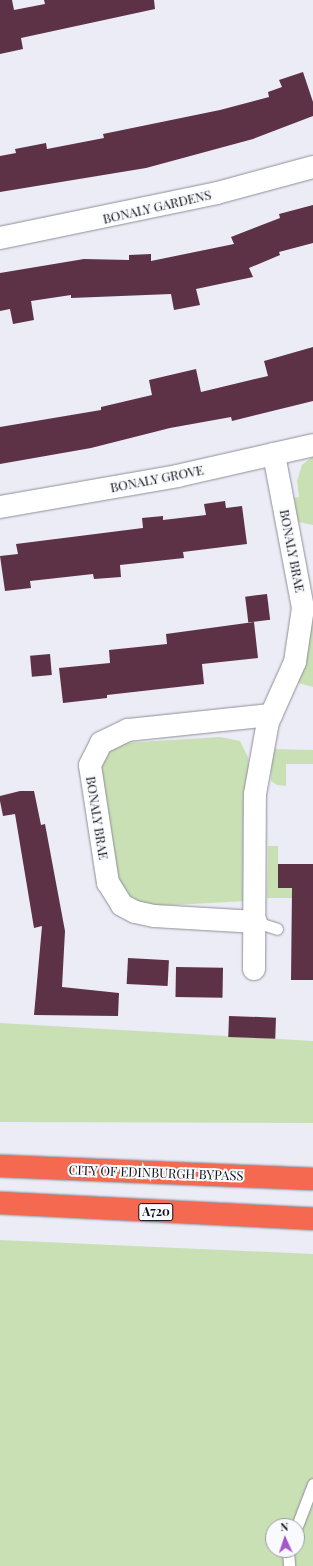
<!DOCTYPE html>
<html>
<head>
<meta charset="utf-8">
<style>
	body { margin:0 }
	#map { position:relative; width:313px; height:1566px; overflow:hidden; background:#ebecf6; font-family:"Playfair Display",serif }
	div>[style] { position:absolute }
	.green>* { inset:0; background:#c9e0b5 }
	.building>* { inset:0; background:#5d3146; transform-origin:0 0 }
	.roads { filter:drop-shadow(0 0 1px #8e8e98) drop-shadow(0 0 1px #8e8e98) }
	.lane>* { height:11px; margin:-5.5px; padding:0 5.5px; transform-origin:5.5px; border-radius:5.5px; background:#fff }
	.street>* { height:22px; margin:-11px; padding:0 11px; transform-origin:11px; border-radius:11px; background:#fff }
	.highway>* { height:22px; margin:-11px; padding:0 11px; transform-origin:11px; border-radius:11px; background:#f46950 }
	span { translate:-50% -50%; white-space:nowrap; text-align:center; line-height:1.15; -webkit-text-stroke:4px #f9fafe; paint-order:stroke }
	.shield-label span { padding:1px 3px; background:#f9fafe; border:1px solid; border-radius:3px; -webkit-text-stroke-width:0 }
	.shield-label { font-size:12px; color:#0f0f13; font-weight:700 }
	.street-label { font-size:13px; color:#0f0f13 }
	.north { position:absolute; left:265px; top:1518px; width:40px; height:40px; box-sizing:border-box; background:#f9fafe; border:1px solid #9b9ca0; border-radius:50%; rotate:357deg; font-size:11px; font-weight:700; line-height:16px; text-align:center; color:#0f0f13 }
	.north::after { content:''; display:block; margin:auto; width:14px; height:18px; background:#a457c9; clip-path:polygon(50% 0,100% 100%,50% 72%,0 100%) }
</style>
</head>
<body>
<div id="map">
	<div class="green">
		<i style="clip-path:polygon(313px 456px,313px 525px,298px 522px,294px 498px,299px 497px,297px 481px,302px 465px)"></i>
		<i style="clip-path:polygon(313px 613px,313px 687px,295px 682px)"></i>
		<i style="clip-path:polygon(220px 737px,240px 741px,248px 757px,250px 777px,243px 824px,246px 901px,157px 906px,138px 903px,119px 889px,99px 762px,106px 753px,123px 743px)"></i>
		<i style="clip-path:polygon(272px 749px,313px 750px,313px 764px,286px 764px,286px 786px,277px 785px,271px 781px)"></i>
		<i style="clip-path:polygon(268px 846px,278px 846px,278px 887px,293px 888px,292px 898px,267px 898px)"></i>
		<i style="clip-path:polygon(0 1023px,313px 1041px,313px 1123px,0 1122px)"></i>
		<i style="clip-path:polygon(evenodd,0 1240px,313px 1254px,313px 1566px,0 1566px,0 1240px,273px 1526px,297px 1526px,297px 1550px,273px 1550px,273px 1526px)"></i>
	</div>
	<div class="building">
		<i style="clip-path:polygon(0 0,12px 0,14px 10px,45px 4px,44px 0,154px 0,155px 9px,21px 38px,23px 49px,0 54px)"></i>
		<i style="clip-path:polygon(303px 72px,313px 102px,313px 116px,253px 139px,146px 168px,0 192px,0 156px,16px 153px,15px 149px,46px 143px,47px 149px,104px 138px,103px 134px,220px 110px,269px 97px,268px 92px,282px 87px,279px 80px)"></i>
		<i style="clip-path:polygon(313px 205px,313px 243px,279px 252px,280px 255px,249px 268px,253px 277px,196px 289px,200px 305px,174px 310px,171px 294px,71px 298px,71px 295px,31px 301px,34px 320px,13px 324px,10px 309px,0 311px,0 273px,84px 259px,129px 260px,129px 255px,151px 254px,151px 261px,234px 244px,231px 237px,280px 218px,279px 214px)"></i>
		<i style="clip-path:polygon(313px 347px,313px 401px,232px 421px,231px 417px,170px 428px,91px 448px,0 464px,0 427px,101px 410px,101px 407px,152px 395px,149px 380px,196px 369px,201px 392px,268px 376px,264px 361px)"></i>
		<i style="clip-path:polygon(225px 501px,226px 508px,242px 506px,247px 544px,183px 552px,184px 558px,120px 565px,121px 577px,94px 579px,93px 574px,30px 581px,31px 588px,5px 591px,0 556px,18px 554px,16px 544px,143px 528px,142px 518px,163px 516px,163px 520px,206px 515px,204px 504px)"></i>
		<i style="left:267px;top:594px;width:26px;height:22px;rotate:83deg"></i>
		<i style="clip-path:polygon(254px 622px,258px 658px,202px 664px,204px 684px,107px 695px,107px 698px,63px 703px,59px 668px,110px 663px,109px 650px,167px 644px,166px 634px)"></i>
		<i style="left:50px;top:654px;width:21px;height:20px;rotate:85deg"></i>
		<i style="clip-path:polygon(20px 791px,34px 791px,41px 825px,45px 824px,65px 931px,62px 987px,119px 993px,118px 1016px,34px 1015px,42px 926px,34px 928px,15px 814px,3px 816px,0 801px,0 796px)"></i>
		<i style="clip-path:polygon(278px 864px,313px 864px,313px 980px,291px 980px,292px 888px,278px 888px)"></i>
		<i style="left:128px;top:958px;width:41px;height:26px;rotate:3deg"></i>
		<i style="left:176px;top:967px;width:47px;height:30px;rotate:1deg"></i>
		<i style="left:229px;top:1016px;width:47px;height:21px;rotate:2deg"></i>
	</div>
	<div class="roads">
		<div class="lane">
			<i style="left:256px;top:922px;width:22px;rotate:18deg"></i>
			<i style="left:297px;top:1526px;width:45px;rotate:-69.1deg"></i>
			<i style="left:288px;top:1550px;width:16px;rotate:86deg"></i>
		</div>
		<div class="street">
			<i style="left:0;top:238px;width:222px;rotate:-11.7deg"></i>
			<i style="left:217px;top:193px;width:99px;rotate:-15.2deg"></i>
			<i style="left:0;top:507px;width:180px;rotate:-9.9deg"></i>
			<i style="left:177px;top:476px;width:139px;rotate:-12.8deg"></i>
			<i style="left:256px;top:922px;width:102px;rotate:-176.6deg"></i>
			<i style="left:154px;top:916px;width:19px;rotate:-168deg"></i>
			<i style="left:135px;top:912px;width:15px;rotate:-152deg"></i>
			<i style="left:122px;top:905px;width:26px;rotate:-122deg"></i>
			<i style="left:108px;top:883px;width:119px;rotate:-98.7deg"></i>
			<i style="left:90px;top:765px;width:25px;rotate:-63deg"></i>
			<i style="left:101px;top:743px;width:30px;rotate:-26deg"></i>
			<i style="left:128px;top:730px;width:144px;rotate:-6deg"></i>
			<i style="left:254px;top:969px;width:175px;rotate:-89.7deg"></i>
			<i style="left:255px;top:794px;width:73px;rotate:-79.8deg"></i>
			<i style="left:268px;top:722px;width:66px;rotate:-65.8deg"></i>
			<i style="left:295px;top:662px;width:55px;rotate:-81.6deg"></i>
			<i style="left:303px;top:608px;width:157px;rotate:-100.7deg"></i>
		</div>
		<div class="highway">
			<i style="left:0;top:1166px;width:313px;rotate:2.4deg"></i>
			<i style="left:0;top:1203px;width:313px;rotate:2.9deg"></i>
		</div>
	</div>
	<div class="shield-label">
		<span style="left:156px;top:1212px">A720</span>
	</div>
	<div class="street-label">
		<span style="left:157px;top:207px;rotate:-13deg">BONALY GARDENS</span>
		<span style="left:157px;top:479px;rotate:-11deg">BONALY GROVE</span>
		<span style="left:292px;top:551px;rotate:79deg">BONALY BRAE</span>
		<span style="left:97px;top:818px;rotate:81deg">BONALY BRAE</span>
		<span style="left:156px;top:1173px;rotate:2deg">CITY OF EDINBURGH BYPASS</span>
	</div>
	<div class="north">N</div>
</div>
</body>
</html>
